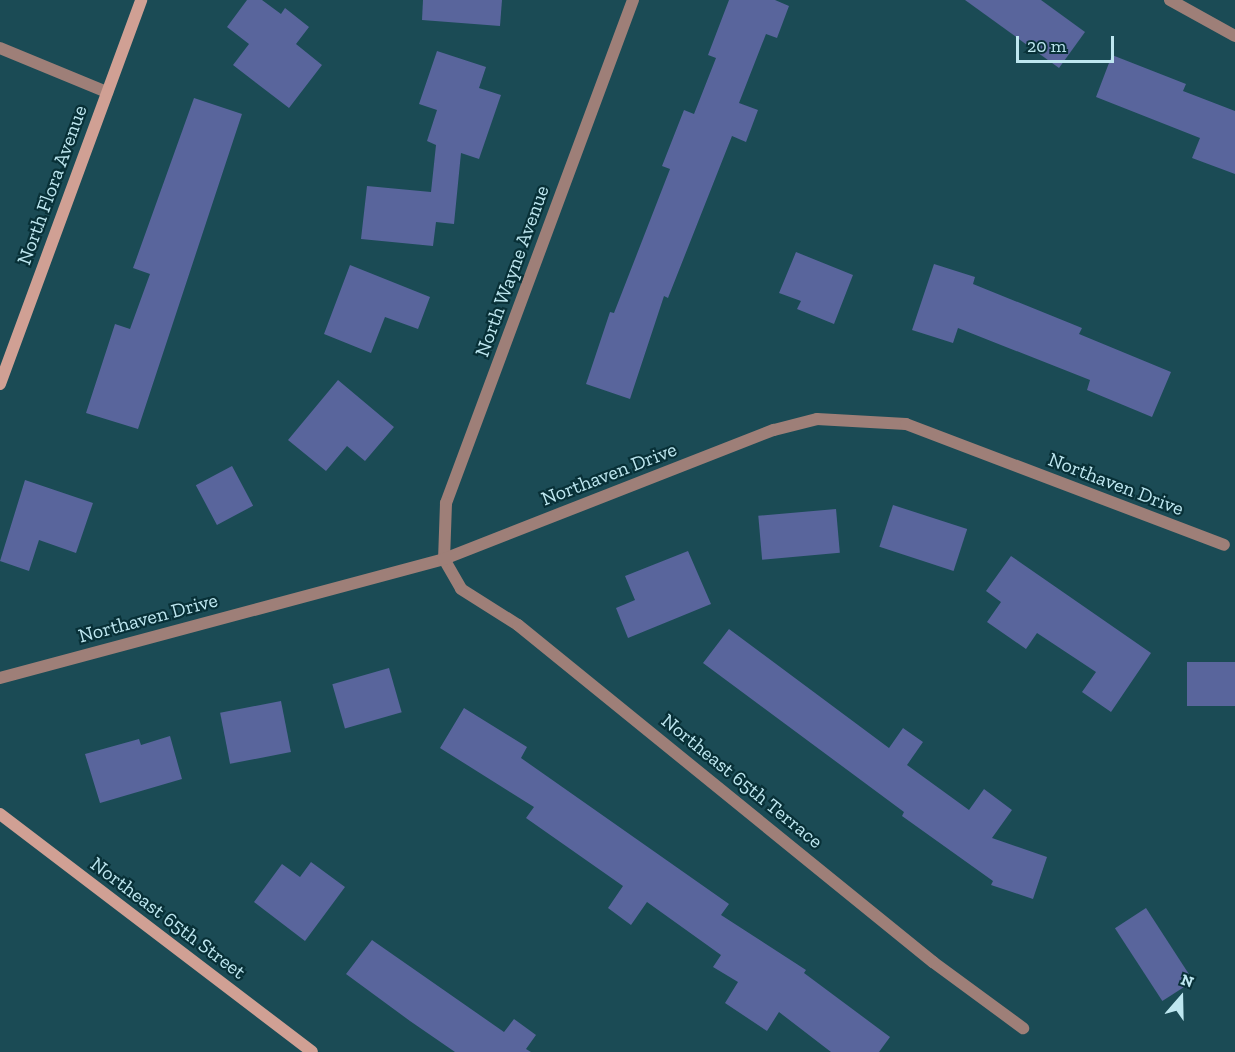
<!DOCTYPE html>
<html>
<head>
<meta charset="utf-8">
<style>
	body { margin:0 }
	#map { position:relative; width:1235px; height:1052px; overflow:hidden; background:#1b4b55; font-family:"Zilla Slab",serif }
	div>[style] { position:absolute }
	.building>* { inset:0; background:#59659c; transform-origin:0 0 }
	.street>* { height:12px; margin:-6px; padding:0 6px; transform-origin:6px; border-radius:6px; background:#9e7f78 }
	.secondary>* { height:12px; margin:-6px; padding:0 6px; transform-origin:6px; border-radius:6px; background:#d0a094 }
	span { translate:-50% -50%; white-space:nowrap; text-align:center; line-height:1.15; -webkit-text-stroke:4.5px #083037; paint-order:stroke }
	.street-label { font-size:20px; color:#bee7f0 }
	.north { position:absolute; left:1151px; top:968px; width:60px; height:60px; -webkit-text-stroke:4px #083037; paint-order:stroke; rotate:20deg; font-size:16px; font-weight:700; line-height:24px; text-align:center; color:#bee7f0 }
	.north::after { content:''; display:block; margin:auto; width:21px; height:27px; background:#bee7f0; clip-path:polygon(50% 0,100% 100%,50% 72%,0 100%) }
	.scale { position:absolute; left:1016px; top:36px; width:98px; height:27px; box-sizing:border-box; border:3px solid #bee7f0; border-top:0; padding-left:8px; font-size:18px; line-height:21px; white-space:nowrap; color:#bee7f0; -webkit-text-stroke:4px #083037; paint-order:stroke }
</style>
</head>
<body>
<div id="map">
	<div class="building">
		<i style="clip-path:polygon(247px 0,262px 0,281px 14px,285px 8px,309px 27px,296px 44px,322px 65px,289px 108px,233px 65px,249px 44px,227px 27px)"></i>
		<i style="clip-path:polygon(423px 0,502px 0,500px 26px,422px 20px)"></i>
		<i style="clip-path:polygon(729px 0,775px 0,789px 6px,777px 38px,766px 34px,739px 103px,758px 110px,746px 142px,732px 136px,668px 298px,664px 296px,630px 399px,586px 384px,610px 312px,614px 313px,670px 169px,662px 166px,684px 110px,694px 114px,716px 58px,708px 55px)"></i>
		<i style="clip-path:polygon(965px 0,1041px 0,1085px 32px,1059px 68px)"></i>
		<i style="clip-path:polygon(437px 51px,486px 67px,479px 88px,501px 95px,479px 159px,461px 153px,454px 224px,436px 222px,433px 246px,361px 239px,367px 186px,431px 192px,436px 145px,427px 141px,437px 110px,419px 104px)"></i>
		<i style="clip-path:polygon(1112px 55px,1186px 84px,1183px 91px,1235px 111px,1235px 174px,1192px 158px,1200px 138px,1096px 97px)"></i>
		<i style="clip-path:polygon(194px 98px,242px 114px,138px 429px,86px 413px,115px 324px,130px 329px,150px 274px,133px 268px)"></i>
		<i style="clip-path:polygon(796px 252px,853px 275px,834px 324px,797px 309px,801px 301px,779px 293px)"></i>
		<i style="clip-path:polygon(934px 264px,975px 277px,973px 284px,1082px 328px,1079px 334px,1171px 372px,1152px 417px,1087px 390px,1090px 380px,958px 328px,953px 343px,912px 330px)"></i>
		<i style="clip-path:polygon(350px 265px,430px 297px,418px 329px,385px 317px,371px 353px,324px 334px)"></i>
		<i style="clip-path:polygon(338px 380px,394px 427px,365px 461px,347px 446px,326px 471px,288px 440px)"></i>
		<i style="left:232px;top:466px;width:45px;height:41px;rotate:62deg"></i>
		<i style="clip-path:polygon(25px 480px,93px 503px,76px 553px,39px 540px,29px 571px,0 561px)"></i>
		<i style="left:893px;top:505px;width:78px;height:44px;rotate:18deg"></i>
		<i style="left:836px;top:509px;width:44px;height:78px;rotate:85deg"></i>
		<i style="clip-path:polygon(688px 551px,711px 604px,628px 638px,616px 608px,635px 600px,625px 576px)"></i>
		<i style="clip-path:polygon(1011px 556px,1151px 653px,1111px 712px,1082px 692px,1096px 672px,1037px 633px,1026px 649px,987px 622px,1001px 602px,986px 591px)"></i>
		<i style="clip-path:polygon(729px 629px,889px 748px,903px 728px,923px 742px,907px 765px,969px 810px,984px 789px,1012px 810px,992px 838px,1047px 857px,1033px 899px,991px 885px,993px 881px,902px 816px,904px 812px,703px 663px)"></i>
		<i style="left:1235px;top:662px;width:44px;height:48px;rotate:90deg"></i>
		<i style="left:389px;top:668px;width:46px;height:59px;rotate:74deg"></i>
		<i style="left:281px;top:701px;width:52px;height:62px;rotate:79deg"></i>
		<i style="clip-path:polygon(464px 708px,527px 747px,521px 758px,729px 904px,721px 915px,806px 970px,804px 973px,890px 1037px,879px 1052px,831px 1052px,779px 1012px,767px 1031px,725px 1003px,738px 982px,713px 967px,721px 955px,647px 902px,631px 925px,608px 908px,623px 886px,526px 818px,534px 807px,440px 748px)"></i>
		<i style="clip-path:polygon(170px 736px,182px 779px,100px 803px,85px 754px,139px 739px,141px 745px)"></i>
		<i style="clip-path:polygon(311px 862px,345px 887px,305px 941px,254px 902px,282px 864px,300px 877px)"></i>
		<i style="left:1146px;top:908px;width:87px;height:37px;rotate:57deg"></i>
		<i style="clip-path:polygon(372px 940px,504px 1032px,514px 1019px,536px 1035px,526px 1049px,531px 1052px,455px 1052px,410px 1021px,346px 974px)"></i>
	</div>
	<div class="street">
		<i style="left:633px;top:0;width:537px;rotate:110.39deg"></i>
		<i style="left:446px;top:503px;width:56px;rotate:92deg"></i>
		<i style="left:444px;top:559px;width:34px;rotate:60deg"></i>
		<i style="left:461px;top:589px;width:67px;rotate:32.3deg"></i>
		<i style="left:518px;top:625px;width:535px;rotate:39.08deg"></i>
		<i style="left:933px;top:962px;width:112px;rotate:36.3deg"></i>
		<i style="left:1170px;top:0;width:74px;rotate:29deg"></i>
		<i style="left:0;top:48px;width:116px;rotate:22.4deg"></i>
		<i style="left:0;top:678px;width:460px;rotate:-15deg"></i>
		<i style="left:444px;top:559px;width:354px;rotate:-21.4deg"></i>
		<i style="left:774px;top:430px;width:44px;rotate:-14.3deg"></i>
		<i style="left:817px;top:419px;width:89px;rotate:3.2deg"></i>
		<i style="left:906px;top:424px;width:340px;rotate:20.8deg"></i>
	</div>
	<div class="secondary">
		<i style="left:0;top:384px;width:409px;rotate:-69.8deg"></i>
		<i style="left:0;top:814px;width:392px;rotate:37.3deg"></i>
	</div>
	<div class="street-label">
		<span style="left:52px;top:185px;rotate:-70deg">North Flora Avenue</span>
		<span style="left:512px;top:271px;rotate:-70deg">North Wayne Avenue</span>
		<span style="left:609px;top:474px;rotate:-21deg">Northaven Drive</span>
		<span style="left:1116px;top:484px;rotate:21deg">Northaven Drive</span>
		<span style="left:148px;top:618px;rotate:-15deg">Northaven Drive</span>
		<span style="left:742px;top:781px;rotate:39deg">Northeast 65th Terrace</span>
		<span style="left:168px;top:918px;rotate:37deg">Northeast 65th Street</span>
	</div>
	<div class="north">N</div>
	<div class="scale">20 m</div>
</div>
</body>
</html>
